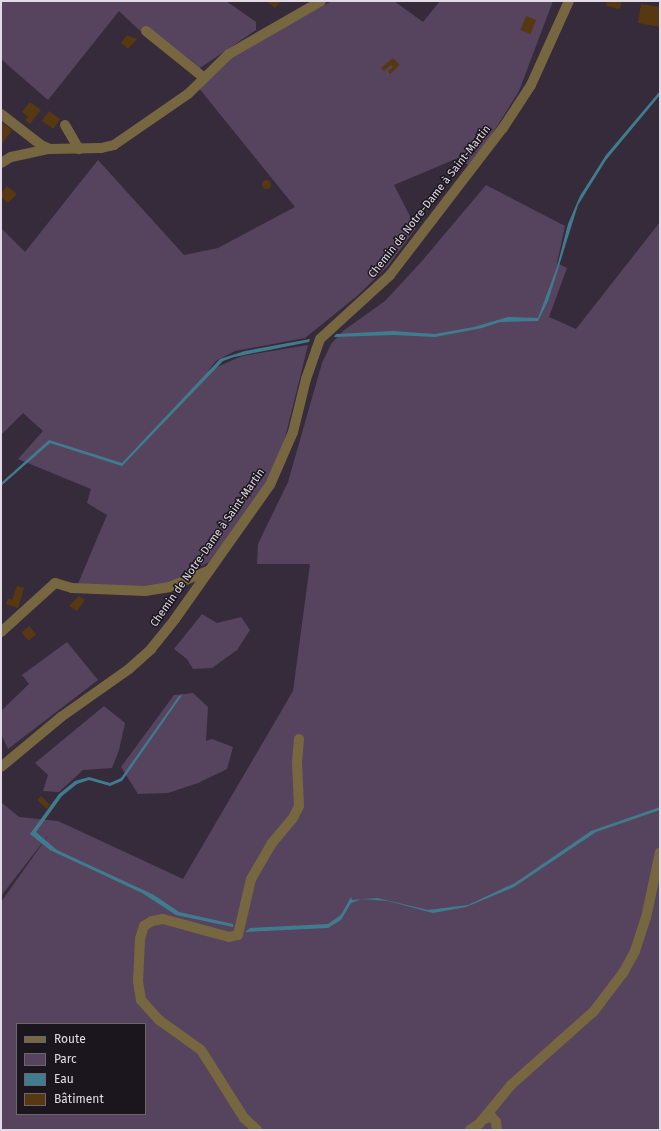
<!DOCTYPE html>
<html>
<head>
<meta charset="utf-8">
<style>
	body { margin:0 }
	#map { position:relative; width:661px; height:1131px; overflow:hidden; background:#362b3b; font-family:"Fira Sans",sans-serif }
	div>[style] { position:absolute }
	.green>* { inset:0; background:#56445e }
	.water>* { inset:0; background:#3f7d8e }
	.building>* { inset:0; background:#573810; transform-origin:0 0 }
	.round { border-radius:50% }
	.minor>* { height:10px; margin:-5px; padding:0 5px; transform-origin:5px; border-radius:5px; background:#766741 }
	span { translate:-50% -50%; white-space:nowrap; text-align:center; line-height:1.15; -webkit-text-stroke:3px #1b161d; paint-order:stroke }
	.street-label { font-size:11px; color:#e2dbe6 }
	.frame { position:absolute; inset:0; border:2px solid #e2dbe6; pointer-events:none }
	.legend { position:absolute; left:16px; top:1023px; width:130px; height:92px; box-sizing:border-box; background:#1b161d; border:1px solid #6b656d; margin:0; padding:5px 7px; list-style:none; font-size:12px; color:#e2dbe6 }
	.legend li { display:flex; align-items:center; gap:8px; height:20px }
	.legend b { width:20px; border:1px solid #6b656d }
</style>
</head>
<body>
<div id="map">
	<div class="green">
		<i style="clip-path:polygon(1px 1px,226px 1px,256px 22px,256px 30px,194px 72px,138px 29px,119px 11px,48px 100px,1px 59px)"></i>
		<i style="clip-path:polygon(332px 1px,394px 1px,423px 22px,440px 1px,553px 1px,519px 91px,491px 136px,468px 165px,458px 158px,394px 185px,416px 228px,388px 266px,357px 296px,305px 338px,235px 351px,216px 361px,208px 371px,242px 356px,308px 345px,281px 454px,269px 480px,209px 562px,169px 583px,139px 589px,77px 586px,107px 515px,87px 503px,91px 489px,18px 459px,43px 431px,23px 413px,1px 435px,1px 228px,25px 252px,98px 160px,184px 255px,218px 248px,295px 207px,198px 87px,230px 55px)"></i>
		<i style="clip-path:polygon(evenodd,486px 185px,565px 226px,557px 263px,567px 268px,549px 317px,576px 329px,660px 222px,660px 1130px,1px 1130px,1px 902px,50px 833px,1px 896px,1px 802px,19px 817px,58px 821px,183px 879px,293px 691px,310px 564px,257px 564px,258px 544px,288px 482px,322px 363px,331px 344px,343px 331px,385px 301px,422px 261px,486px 185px,17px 1024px,145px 1024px,145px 1114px,17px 1114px,17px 1024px)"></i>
		<i style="clip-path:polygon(202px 614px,217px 623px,241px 617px,250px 630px,237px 650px,212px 668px,193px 669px,187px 659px,174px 649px)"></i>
		<i style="clip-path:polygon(67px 642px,98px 680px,8px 749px,1px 734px,1px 711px,29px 684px,22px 675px)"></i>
		<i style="clip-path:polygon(193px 693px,208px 707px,206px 741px,212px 739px,233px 747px,227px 769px,198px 783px,168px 793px,138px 794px,121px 767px,174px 695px)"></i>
		<i style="clip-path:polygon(104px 706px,125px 723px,119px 750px,112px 768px,83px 770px,59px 792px,43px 791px,48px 775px,35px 763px)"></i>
	</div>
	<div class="water">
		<i style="clip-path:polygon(660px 91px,660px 95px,606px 160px,578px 205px,548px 301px,538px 321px,500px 322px,482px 328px,435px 337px,394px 335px,334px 337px,336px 334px,393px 331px,435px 334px,474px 327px,508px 317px,538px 318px,557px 267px,568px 224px,580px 196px,606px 155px)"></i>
		<i style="clip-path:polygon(310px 339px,309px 342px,234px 357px,223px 361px,122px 466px,50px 443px,1px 486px,1px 483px,49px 440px,122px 463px,220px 359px,245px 351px)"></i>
		<i style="clip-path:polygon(182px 695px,122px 781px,110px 786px,89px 780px,77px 784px,62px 796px,36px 832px,57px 850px,154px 895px,179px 912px,233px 924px,233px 927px,176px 915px,142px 893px,50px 850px,30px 834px,59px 794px,75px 781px,89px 777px,110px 783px,121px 778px,179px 696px)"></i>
		<i style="clip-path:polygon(660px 807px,660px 810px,596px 832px,514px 887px,466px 907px,433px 913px,388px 901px,362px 899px,351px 903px,341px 920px,328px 928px,245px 932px,250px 928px,328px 924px,341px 915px,351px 897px,352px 900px,377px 898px,428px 910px,468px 905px,515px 883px,591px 831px)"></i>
	</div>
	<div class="building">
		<i style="clip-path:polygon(266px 1px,281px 1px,275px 8px)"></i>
		<i style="clip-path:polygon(607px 1px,622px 1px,620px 9px,606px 6px)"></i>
		<i style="clip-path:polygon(641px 4px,660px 7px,660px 27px,638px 23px)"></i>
		<i style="left:526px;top:16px;width:11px;height:15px;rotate:22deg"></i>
		<i style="clip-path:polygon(127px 35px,137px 39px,128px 49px,121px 43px)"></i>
		<i style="clip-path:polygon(393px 58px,400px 65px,390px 74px,388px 71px,393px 67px,391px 65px,384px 71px,381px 68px)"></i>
		<i style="clip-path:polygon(30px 102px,41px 110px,30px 124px,25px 120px,28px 117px,22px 112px)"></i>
		<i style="left:49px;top:111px;width:14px;height:12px;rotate:36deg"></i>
		<i style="clip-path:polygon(1px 122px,12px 130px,1px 145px)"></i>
		<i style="left:485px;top:128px;width:7px;height:13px;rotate:45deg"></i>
		<i class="round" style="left:261.5px;top:179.5px;width:9px;height:9px"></i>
		<i style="clip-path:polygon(7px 186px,17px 194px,8px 203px,1px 197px,1px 193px)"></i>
		<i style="clip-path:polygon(17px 586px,24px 588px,18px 608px,6px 604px,8px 598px,12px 600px)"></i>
		<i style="clip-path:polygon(79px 596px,85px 600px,77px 611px,69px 606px)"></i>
		<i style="left:29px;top:626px;width:11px;height:10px;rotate:49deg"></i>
		<i style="clip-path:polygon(41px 796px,50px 805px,47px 809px,37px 800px)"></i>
	</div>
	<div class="minor">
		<i style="left:146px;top:31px;width:73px;rotate:38.9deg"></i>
		<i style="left:1px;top:114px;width:51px;rotate:37.8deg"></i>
		<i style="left:41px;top:145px;width:10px;rotate:24deg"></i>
		<i style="left:50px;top:149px;width:51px;rotate:-1.1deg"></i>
		<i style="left:101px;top:148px;width:13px;rotate:-13deg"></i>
		<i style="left:114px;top:145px;width:90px;rotate:-34.6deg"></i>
		<i style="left:188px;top:94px;width:57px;rotate:-44.3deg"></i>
		<i style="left:229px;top:54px;width:106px;rotate:-29.9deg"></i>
		<i style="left:65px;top:125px;width:28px;rotate:60deg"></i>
		<i style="left:1px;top:163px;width:12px;rotate:-31deg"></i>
		<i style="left:11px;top:157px;width:40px;rotate:-12deg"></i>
		<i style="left:1px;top:632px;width:73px;rotate:-42.2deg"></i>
		<i style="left:55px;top:583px;width:18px;rotate:16deg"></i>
		<i style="left:72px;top:588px;width:73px;rotate:2.4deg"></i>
		<i style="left:145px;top:591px;width:24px;rotate:-9deg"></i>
		<i style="left:169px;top:587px;width:44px;rotate:-22.5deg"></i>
		<i style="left:1px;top:767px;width:78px;rotate:-39.8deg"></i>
		<i style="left:61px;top:717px;width:83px;rotate:-35.2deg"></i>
		<i style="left:129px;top:669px;width:30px;rotate:-42deg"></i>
		<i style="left:151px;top:649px;width:38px;rotate:-51deg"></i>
		<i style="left:175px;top:619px;width:164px;rotate:-54.7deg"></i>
		<i style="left:270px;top:485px;width:58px;rotate:-66.5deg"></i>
		<i style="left:293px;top:432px;width:55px;rotate:-76.2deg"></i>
		<i style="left:306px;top:379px;width:42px;rotate:-70.7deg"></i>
		<i style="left:320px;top:339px;width:95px;rotate:-42.4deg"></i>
		<i style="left:390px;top:275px;width:185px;rotate:-52.5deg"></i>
		<i style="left:503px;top:128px;width:51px;rotate:-56.9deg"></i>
		<i style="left:531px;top:85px;width:92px;rotate:-65.7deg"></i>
		<i style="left:482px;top:1120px;width:10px;rotate:-24deg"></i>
		<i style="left:491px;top:1116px;width:8px;rotate:50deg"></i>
		<i style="left:496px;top:1122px;width:8px;rotate:83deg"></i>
		<i style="left:257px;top:1130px;width:18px;rotate:-137deg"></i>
		<i style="left:244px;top:1118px;width:80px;rotate:-122.3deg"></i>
		<i style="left:201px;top:1050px;width:52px;rotate:-144.5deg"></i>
		<i style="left:159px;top:1020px;width:27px;rotate:-132deg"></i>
		<i style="left:141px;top:1000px;width:18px;rotate:-99deg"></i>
		<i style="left:138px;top:982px;width:43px;rotate:-87.3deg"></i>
		<i style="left:140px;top:939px;width:14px;rotate:-73deg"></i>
		<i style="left:144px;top:926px;width:9px;rotate:-32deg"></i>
		<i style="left:152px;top:921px;width:11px;rotate:-10deg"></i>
		<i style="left:163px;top:919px;width:68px;rotate:15.3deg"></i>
		<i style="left:229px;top:937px;width:9px;rotate:-13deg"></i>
		<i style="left:238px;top:935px;width:57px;rotate:-76.9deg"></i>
		<i style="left:251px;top:879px;width:42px;rotate:-59.7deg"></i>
		<i style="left:272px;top:843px;width:33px;rotate:-50deg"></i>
		<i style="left:293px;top:818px;width:13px;rotate:-63deg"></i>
		<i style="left:299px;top:806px;width:44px;rotate:-92.6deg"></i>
		<i style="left:297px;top:762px;width:23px;rotate:-85deg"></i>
		<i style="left:470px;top:1130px;width:11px;rotate:-34deg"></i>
		<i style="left:479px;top:1124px;width:50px;rotate:-50.6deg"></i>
		<i style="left:511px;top:1085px;width:111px;rotate:-41.7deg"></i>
		<i style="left:594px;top:1011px;width:48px;rotate:-52.7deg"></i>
		<i style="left:623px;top:973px;width:25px;rotate:-61deg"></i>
		<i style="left:635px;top:951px;width:35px;rotate:-72deg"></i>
		<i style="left:646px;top:918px;width:67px;rotate:-78deg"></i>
	</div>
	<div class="street-label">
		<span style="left:430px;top:202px;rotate:-52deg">Chemin de Notre-Dame à Saint-Martin</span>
		<span style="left:208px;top:548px;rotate:-55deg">Chemin de Notre-Dame à Saint-Martin</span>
	</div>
	<div class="frame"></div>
	<ul class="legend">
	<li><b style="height:5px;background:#766741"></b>Route</li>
	<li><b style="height:11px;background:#56445e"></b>Parc</li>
	<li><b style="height:11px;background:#3f7d8e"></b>Eau</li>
	<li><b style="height:11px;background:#573810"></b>Bâtiment</li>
	</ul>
</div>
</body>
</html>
